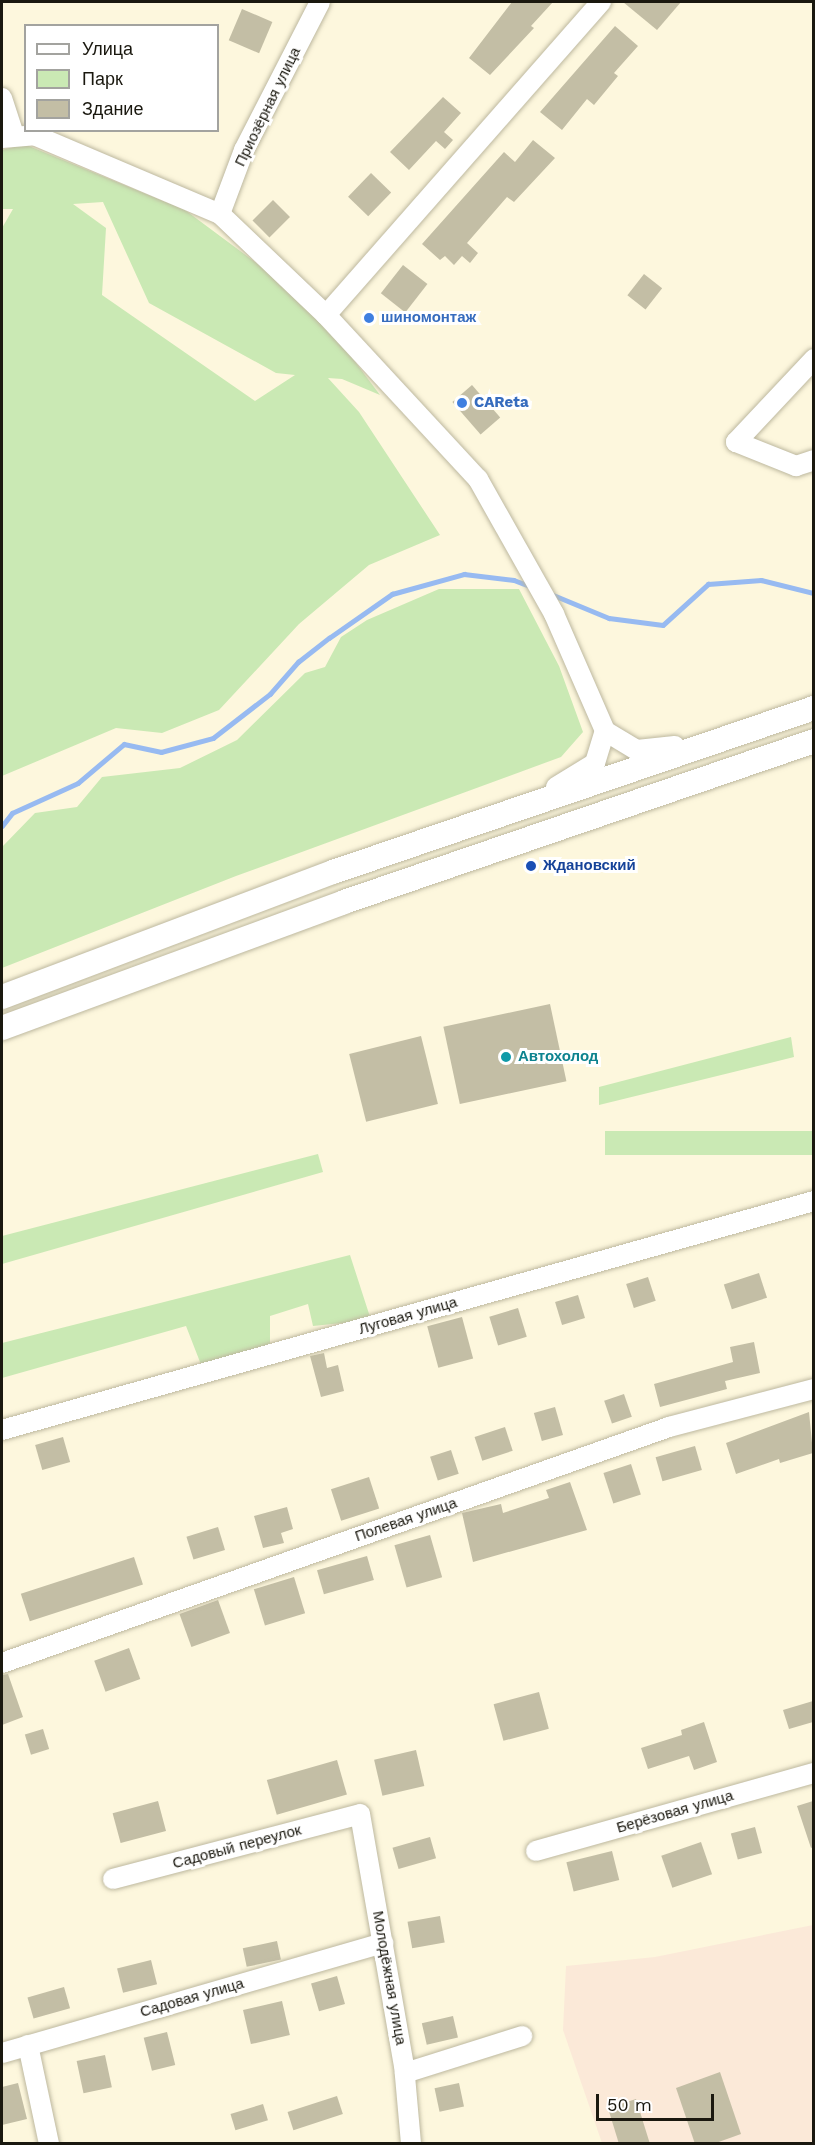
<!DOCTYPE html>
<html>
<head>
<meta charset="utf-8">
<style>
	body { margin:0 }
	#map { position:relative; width:815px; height:2145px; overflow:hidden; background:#fdf7dd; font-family:"Work Sans",sans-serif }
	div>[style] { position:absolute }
	.industrial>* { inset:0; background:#fbe9d8 }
	.green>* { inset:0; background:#cae9b4; transform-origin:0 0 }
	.stream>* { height:4.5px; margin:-2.25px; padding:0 2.25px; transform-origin:2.25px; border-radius:2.25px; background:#97baf1 }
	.building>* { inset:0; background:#c3bea5; transform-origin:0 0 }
	.roads { filter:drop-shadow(0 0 2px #bdb89f) drop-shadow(0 0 2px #bdb89f) }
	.minor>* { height:20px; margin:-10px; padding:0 10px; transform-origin:10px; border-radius:10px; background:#fff }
	.major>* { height:24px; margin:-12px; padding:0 12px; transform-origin:12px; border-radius:12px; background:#fff }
	.dots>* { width:16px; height:16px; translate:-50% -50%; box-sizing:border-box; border:3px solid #fff; border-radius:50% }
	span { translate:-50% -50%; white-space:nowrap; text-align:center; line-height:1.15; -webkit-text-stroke:6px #fff; paint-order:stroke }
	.street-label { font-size:15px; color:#1a180f }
	.shop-label { font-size:15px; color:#366cbe; font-weight:700 }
	.left { translate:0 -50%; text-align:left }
	.transit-label { font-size:15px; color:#164399; font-weight:700 }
	.culture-label { font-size:15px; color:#0d838f; font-weight:700 }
	.frame { position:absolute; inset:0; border:3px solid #1a180f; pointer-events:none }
	.legend { position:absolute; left:24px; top:24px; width:195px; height:108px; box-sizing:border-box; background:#fff; border:2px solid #a3a39f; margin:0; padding:8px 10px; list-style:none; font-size:18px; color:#1a180f }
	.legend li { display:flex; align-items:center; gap:12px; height:30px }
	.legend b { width:30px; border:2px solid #a3a39f }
	.scale { position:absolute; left:596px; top:2094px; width:118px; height:27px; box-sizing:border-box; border:3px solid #1a180f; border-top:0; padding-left:8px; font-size:18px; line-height:21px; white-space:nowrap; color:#1a180f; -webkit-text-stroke:4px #fff; paint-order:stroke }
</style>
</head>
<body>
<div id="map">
	<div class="industrial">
		<i style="clip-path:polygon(813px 1925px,813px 2143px,602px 2143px,563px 2030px,566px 1966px,655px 1957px)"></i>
	</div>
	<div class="green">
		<i style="clip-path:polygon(evenodd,24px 144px,185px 210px,259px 265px,341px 343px,380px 395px,342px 379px,328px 378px,359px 412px,440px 535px,369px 565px,299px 624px,219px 710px,162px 733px,116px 728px,2px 776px,2px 228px,13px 209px,2px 209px,2px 150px,24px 144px,103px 202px,149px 303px,276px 373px,295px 375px,255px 401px,102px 295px,106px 228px,73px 204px,103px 202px)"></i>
		<i style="clip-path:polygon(439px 589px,519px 589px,559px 666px,583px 732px,561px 757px,236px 876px,2px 968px,2px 847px,35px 813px,77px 807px,102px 777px,180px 768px,237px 740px,305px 673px,325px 667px,341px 637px,367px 620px)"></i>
		<i style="clip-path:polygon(791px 1037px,794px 1057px,599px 1105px,599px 1087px)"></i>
		<i style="left:813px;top:1131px;width:24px;height:208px;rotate:90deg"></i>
		<i style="clip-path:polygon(318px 1154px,323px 1172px,2px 1264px,2px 1236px)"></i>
		<i style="clip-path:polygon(350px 1255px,371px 1320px,313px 1326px,308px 1304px,270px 1316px,270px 1365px,207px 1380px,186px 1326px,2px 1378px,2px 1343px)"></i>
	</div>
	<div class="stream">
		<i style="left:551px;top:594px;width:63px;rotate:22.5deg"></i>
		<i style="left:609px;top:618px;width:54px;rotate:7.4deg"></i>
		<i style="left:663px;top:625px;width:61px;rotate:-42.3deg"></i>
		<i style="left:708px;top:584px;width:53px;rotate:-4.3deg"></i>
		<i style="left:761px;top:580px;width:55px;rotate:13.8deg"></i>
		<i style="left:2px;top:826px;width:16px;rotate:-52deg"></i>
		<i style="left:12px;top:813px;width:72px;rotate:-24.4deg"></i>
		<i style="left:78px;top:783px;width:60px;rotate:-40.3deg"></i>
		<i style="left:124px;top:744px;width:38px;rotate:12deg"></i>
		<i style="left:161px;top:752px;width:54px;rotate:-15.1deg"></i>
		<i style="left:213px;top:738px;width:72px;rotate:-37.7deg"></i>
		<i style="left:270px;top:694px;width:43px;rotate:-48.8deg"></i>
		<i style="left:298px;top:662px;width:39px;rotate:-38deg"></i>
		<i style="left:329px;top:638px;width:77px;rotate:-34.9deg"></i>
		<i style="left:392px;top:594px;width:75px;rotate:-15.5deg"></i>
		<i style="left:464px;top:574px;width:50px;rotate:6.8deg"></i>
		<i style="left:514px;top:580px;width:19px;rotate:21deg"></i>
	</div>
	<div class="building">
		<i style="clip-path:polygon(512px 2px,553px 2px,531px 26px,534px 28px,490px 75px,469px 58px)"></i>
		<i style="clip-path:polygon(623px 2px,681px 2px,657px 30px)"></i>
		<i style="left:242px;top:9px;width:33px;height:34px;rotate:23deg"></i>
		<i style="clip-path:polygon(615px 26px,638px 46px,614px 73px,618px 76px,594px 105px,587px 99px,562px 130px,540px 112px)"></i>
		<i style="clip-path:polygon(443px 97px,461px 113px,444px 132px,453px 140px,445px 149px,436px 141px,409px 170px,390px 152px)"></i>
		<i style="clip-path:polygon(533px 140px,555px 158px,514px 202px,507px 197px,467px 243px,478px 253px,470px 263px,462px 256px,454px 265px,445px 256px,440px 260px,422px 244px,504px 152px,515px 162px)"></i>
		<i style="left:371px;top:173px;width:28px;height:33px;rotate:44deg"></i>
		<i style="left:273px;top:200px;width:24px;height:29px;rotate:45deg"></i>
		<i style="left:403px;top:265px;width:31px;height:36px;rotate:38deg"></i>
		<i style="left:644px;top:274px;width:23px;height:27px;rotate:38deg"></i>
		<i style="left:472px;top:385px;width:43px;height:26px;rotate:49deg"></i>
		<i style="left:550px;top:1004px;width:79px;height:109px;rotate:78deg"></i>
		<i style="left:421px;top:1036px;width:70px;height:74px;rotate:76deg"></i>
		<i style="left:759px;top:1273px;width:26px;height:37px;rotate:72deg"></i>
		<i style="left:648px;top:1277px;width:25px;height:23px;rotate:72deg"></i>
		<i style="left:578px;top:1295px;width:24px;height:24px;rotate:73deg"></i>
		<i style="left:518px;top:1308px;width:30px;height:30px;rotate:73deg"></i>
		<i style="left:462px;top:1317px;width:43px;height:36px;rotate:75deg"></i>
		<i style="clip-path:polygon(754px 1342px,760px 1373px,725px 1381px,727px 1389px,660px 1407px,654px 1384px,733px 1362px,730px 1347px)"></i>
		<i style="clip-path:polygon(324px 1353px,327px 1368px,338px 1365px,344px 1391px,321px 1397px,310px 1356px)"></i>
		<i style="left:624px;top:1394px;width:24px;height:21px;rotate:71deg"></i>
		<i style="left:555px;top:1407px;width:29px;height:22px;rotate:74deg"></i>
		<i style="clip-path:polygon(809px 1412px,813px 1453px,780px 1463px,779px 1459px,736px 1474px,726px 1443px)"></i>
		<i style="left:505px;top:1427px;width:25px;height:32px;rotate:72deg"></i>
		<i style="left:63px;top:1437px;width:26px;height:29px;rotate:74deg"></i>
		<i style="left:695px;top:1446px;width:25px;height:41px;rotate:74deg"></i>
		<i style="left:451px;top:1450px;width:25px;height:22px;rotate:72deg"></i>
		<i style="left:631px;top:1464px;width:32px;height:29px;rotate:72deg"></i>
		<i style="left:369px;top:1477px;width:33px;height:40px;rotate:72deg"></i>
		<i style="clip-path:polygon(570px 1482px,587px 1530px,473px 1562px,462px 1513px,501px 1504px,503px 1513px,549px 1498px,546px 1490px)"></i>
		<i style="clip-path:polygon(287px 1507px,293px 1529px,281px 1533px,284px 1543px,263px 1548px,254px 1516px)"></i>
		<i style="left:218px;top:1527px;width:24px;height:33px;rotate:73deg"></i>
		<i style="left:430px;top:1535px;width:44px;height:37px;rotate:74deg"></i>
		<i style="left:367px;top:1556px;width:25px;height:52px;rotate:74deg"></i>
		<i style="left:134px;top:1557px;width:29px;height:119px;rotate:72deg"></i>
		<i style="left:294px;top:1577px;width:38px;height:42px;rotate:73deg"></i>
		<i style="left:218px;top:1600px;width:35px;height:41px;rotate:70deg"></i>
		<i style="left:129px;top:1648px;width:33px;height:37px;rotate:70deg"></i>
		<i style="clip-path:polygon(8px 1674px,23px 1717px,2px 1725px,2px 1675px)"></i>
		<i style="left:539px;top:1692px;width:38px;height:47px;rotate:75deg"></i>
		<i style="clip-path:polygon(813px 1701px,813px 1722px,789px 1729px,783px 1710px)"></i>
		<i style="clip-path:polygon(704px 1722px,717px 1762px,694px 1770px,689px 1756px,648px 1769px,641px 1748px,682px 1735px,681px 1730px)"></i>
		<i style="left:43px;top:1729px;width:21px;height:19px;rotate:73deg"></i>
		<i style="left:416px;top:1750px;width:37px;height:43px;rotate:77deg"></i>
		<i style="left:337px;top:1760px;width:36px;height:73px;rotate:74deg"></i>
		<i style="left:158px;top:1801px;width:31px;height:47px;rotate:75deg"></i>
		<i style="clip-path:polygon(813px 1801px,813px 1847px,811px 1848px,797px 1806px)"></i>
		<i style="left:755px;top:1827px;width:27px;height:25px;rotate:75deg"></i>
		<i style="left:430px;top:1837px;width:22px;height:39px;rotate:74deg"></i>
		<i style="left:701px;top:1842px;width:34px;height:42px;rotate:71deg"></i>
		<i style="left:612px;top:1851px;width:30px;height:47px;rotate:76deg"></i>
		<i style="left:440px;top:1916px;width:27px;height:33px;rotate:80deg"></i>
		<i style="left:277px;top:1941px;width:19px;height:35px;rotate:78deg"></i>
		<i style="left:151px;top:1960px;width:25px;height:35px;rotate:76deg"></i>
		<i style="left:337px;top:1976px;width:29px;height:27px;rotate:74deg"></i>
		<i style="left:64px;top:1987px;width:22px;height:38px;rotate:74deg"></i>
		<i style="left:282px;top:2001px;width:35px;height:40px;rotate:77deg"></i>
		<i style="left:453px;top:2016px;width:22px;height:32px;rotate:77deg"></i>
		<i style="left:167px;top:2032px;width:34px;height:24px;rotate:76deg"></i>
		<i style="left:105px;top:2055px;width:33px;height:29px;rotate:78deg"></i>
		<i style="clip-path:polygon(720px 2072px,741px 2134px,713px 2144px,695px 2144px,676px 2088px)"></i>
		<i style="clip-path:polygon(18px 2083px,27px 2119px,2px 2125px,2px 2087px)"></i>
		<i style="left:459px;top:2083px;width:24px;height:25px;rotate:78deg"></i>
		<i style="left:337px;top:2096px;width:19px;height:52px;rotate:72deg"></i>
		<i style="clip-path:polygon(636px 2099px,650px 2144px,619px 2144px,608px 2108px)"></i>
		<i style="left:263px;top:2104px;width:17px;height:34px;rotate:73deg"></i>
	</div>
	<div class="roads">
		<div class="minor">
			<i style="left:2px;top:98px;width:38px;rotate:72deg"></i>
			<i style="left:2px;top:138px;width:32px;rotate:-5deg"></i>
			<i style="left:34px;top:135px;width:202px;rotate:23deg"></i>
			<i style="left:220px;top:214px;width:146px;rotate:43.6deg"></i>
			<i style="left:326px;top:315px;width:224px;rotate:47.2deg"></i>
			<i style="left:478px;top:479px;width:155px;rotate:60.6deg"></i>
			<i style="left:554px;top:614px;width:128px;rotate:66.4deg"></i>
			<i style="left:605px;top:731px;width:37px;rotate:31deg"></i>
			<i style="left:637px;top:750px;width:38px;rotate:-6deg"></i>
			<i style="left:220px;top:214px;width:68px;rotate:-69.4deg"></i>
			<i style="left:244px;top:150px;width:166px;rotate:-62.8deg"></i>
			<i style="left:326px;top:315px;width:417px;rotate:-48.7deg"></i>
			<i style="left:814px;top:359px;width:114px;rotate:133.2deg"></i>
			<i style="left:736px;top:442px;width:65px;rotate:21.8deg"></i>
			<i style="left:796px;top:466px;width:19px;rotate:-18deg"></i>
			<i style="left:556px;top:787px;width:46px;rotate:-31.6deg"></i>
			<i style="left:595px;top:763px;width:34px;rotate:-73deg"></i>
			<i style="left:2px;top:1430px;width:844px;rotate:-15.75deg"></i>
			<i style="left:2px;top:1663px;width:708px;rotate:-19.48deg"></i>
			<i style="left:669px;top:1427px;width:150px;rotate:-14.7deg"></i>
			<i style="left:536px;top:1851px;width:289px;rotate:-15.7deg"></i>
			<i style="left:113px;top:1879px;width:255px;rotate:-14.7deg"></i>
			<i style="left:360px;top:1814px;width:255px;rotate:80.1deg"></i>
			<i style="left:404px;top:2065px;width:79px;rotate:84.9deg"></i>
			<i style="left:28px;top:2045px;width:101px;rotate:78deg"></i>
			<i style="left:2px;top:2053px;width:397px;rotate:-16.1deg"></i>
			<i style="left:405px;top:2073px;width:123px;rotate:-17.5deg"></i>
		</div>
		<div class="major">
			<i style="left:2px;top:997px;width:354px;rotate:-20.7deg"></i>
			<i style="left:333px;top:872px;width:508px;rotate:-18.83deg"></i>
			<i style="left:2px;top:1028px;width:364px;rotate:-20.2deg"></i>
			<i style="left:344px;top:902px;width:497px;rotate:-18.9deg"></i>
		</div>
	</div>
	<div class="dots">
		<i style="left:369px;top:318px;background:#3f7fe0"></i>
		<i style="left:462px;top:403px;background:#3f7fe0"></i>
		<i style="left:531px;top:866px;background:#1a4fb4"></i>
		<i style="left:506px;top:1057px;background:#0f9aa8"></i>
	</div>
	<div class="street-label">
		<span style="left:268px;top:107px;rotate:-64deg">Приозёрная улица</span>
		<span style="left:408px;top:1316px;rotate:-16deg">Луговая улица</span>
		<span style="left:406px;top:1520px;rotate:-19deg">Полевая улица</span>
		<span style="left:675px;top:1812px;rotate:-16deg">Берёзовая улица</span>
		<span style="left:237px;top:1847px;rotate:-15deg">Садовый переулок</span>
		<span style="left:389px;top:1978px;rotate:80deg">Молодёжная улица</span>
		<span style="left:192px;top:1998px;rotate:-16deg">Садовая улица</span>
	</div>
	<div class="shop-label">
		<span class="left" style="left:381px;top:318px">шиномонтаж</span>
		<span class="left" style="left:474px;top:403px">CAReta</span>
	</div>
	<div class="transit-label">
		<span class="left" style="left:543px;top:866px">Ждановский</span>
	</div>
	<div class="culture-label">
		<span class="left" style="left:518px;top:1057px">Автохолод</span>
	</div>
	<div class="frame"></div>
	<ul class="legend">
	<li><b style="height:8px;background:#fff"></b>Улица</li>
	<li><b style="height:16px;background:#cae9b4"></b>Парк</li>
	<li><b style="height:16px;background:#c3bea5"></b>Здание</li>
	</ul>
	<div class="scale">50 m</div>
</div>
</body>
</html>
